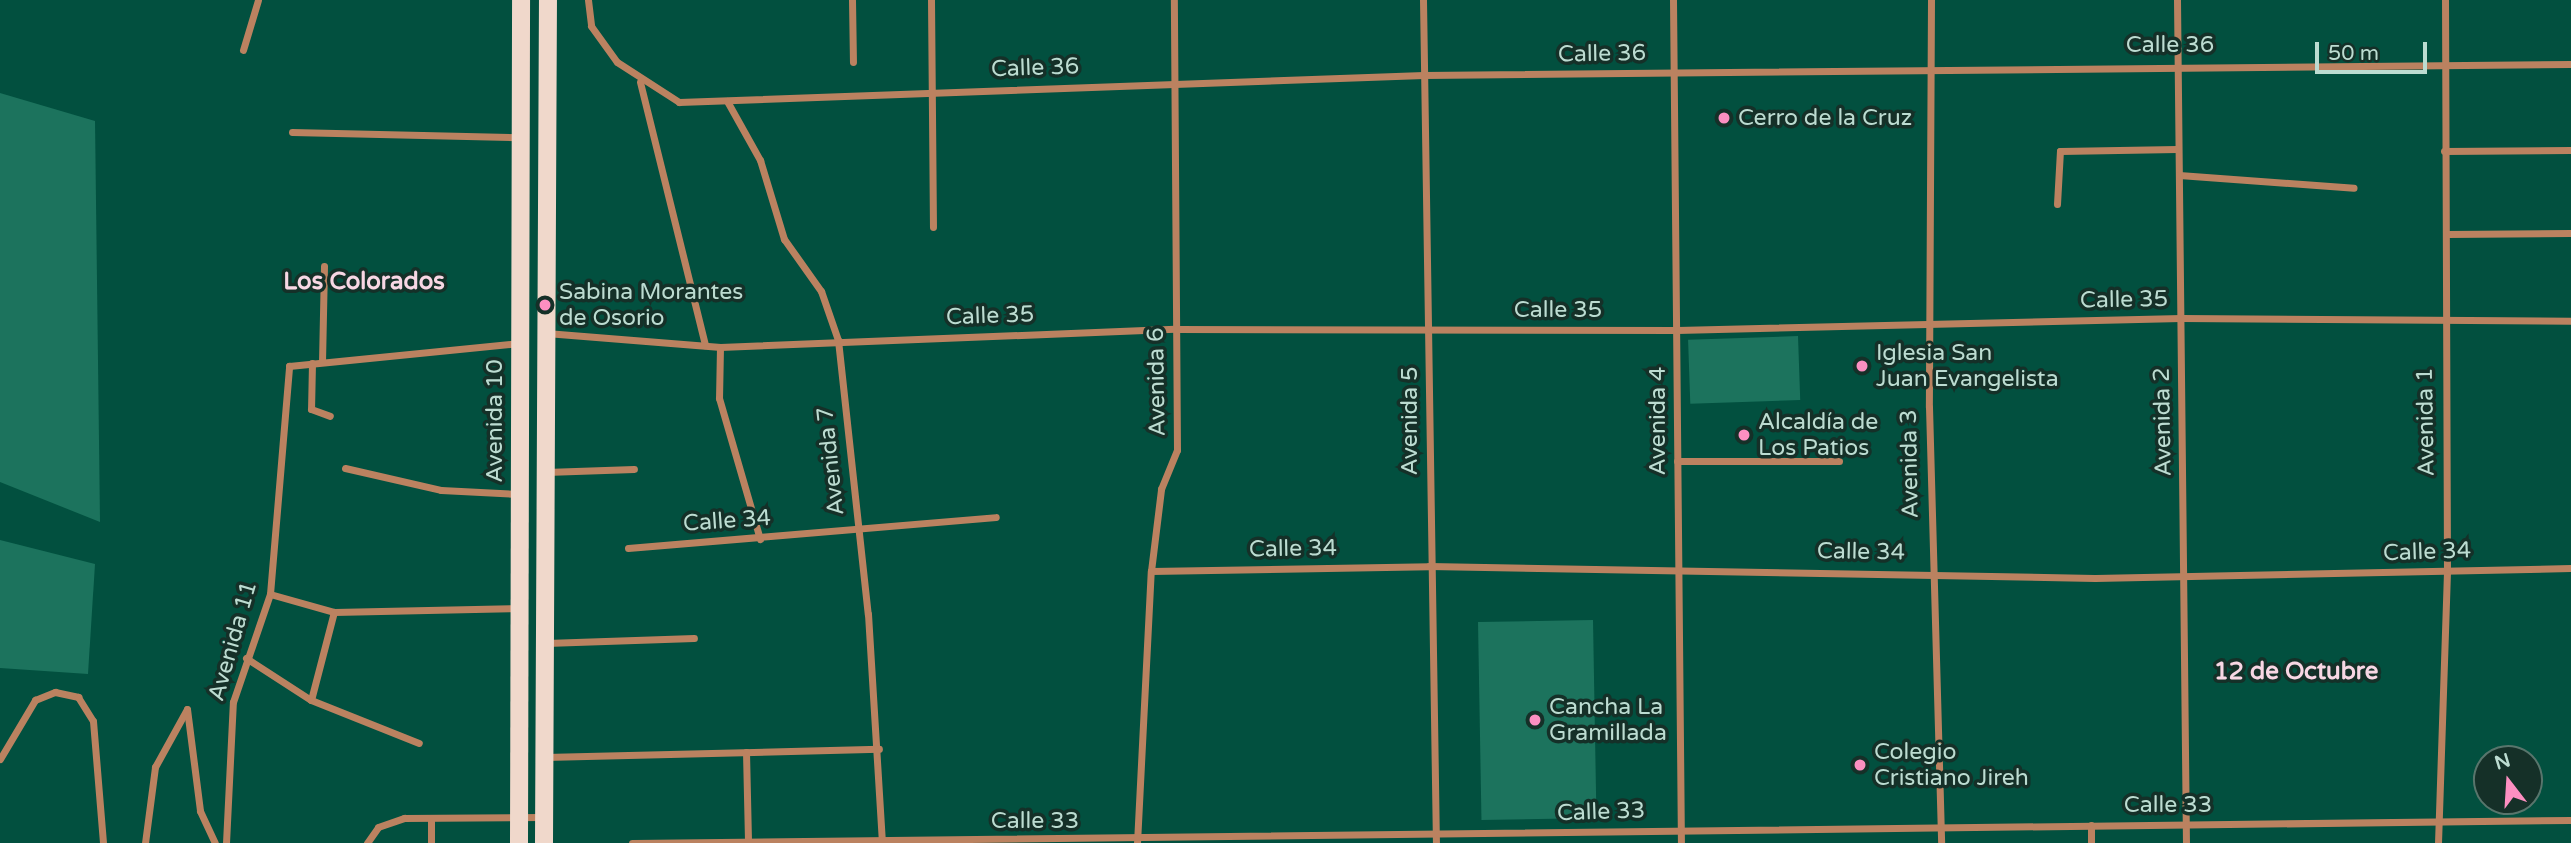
<!DOCTYPE html>
<html>
<head>
<meta charset="utf-8">
<style>
	body { margin:0 }
	#map { position:relative; width:2571px; height:843px; overflow:hidden; background:#02503f; font-family:"Varela Round",sans-serif }
	div>[style] { position:absolute }
	.green>* { inset:0; background:#1c735d; transform-origin:0 0 }
	.street>* { height:7px; margin:-3.5px; padding:0 3.5px; transform-origin:3.5px; border-radius:3.5px; background:#bb8260 }
	.primary>* { height:18px; margin:-9px; padding:0 9px; transform-origin:9px; border-radius:9px; background:#f0d8cb }
	.dots>* { width:19px; height:19px; translate:-50% -50%; box-sizing:border-box; border:4px solid #153028; border-radius:50% }
	span { translate:-50% -50%; white-space:nowrap; text-align:center; line-height:1.15; -webkit-text-stroke:7px #153028; paint-order:stroke }
	.street-label { font-size:23px; color:#bcdcd1 }
	.poi-label { font-size:23px; color:#bcdcd1 }
	.left { translate:0 -50%; text-align:left }
	.neighbourhood-label { font-size:24px; color:#f8d7e4; font-weight:700 }
	.north { position:absolute; left:2473px; top:745px; width:70px; height:70px; box-sizing:border-box; background:#153028; border:2px solid #58756c; border-radius:50%; rotate:343deg; font-size:19px; font-weight:700; line-height:28px; text-align:center; color:#bcdcd1 }
	.north::after { content:''; display:block; margin:auto; width:24px; height:32px; background:#fc8fc1; clip-path:polygon(50% 0,100% 100%,50% 72%,0 100%) }
	.scale { position:absolute; left:2315px; top:42px; width:112px; height:32px; box-sizing:border-box; border:4px solid #bcdcd1; border-top:0; padding-left:9px; font-size:21px; line-height:24px; white-space:nowrap; color:#bcdcd1; -webkit-text-stroke:5px #153028; paint-order:stroke }
</style>
</head>
<body>
<div id="map">
	<div class="green">
		<i style="clip-path:polygon(0 93px,95px 121px,100px 522px,0 482px)"></i>
		<i style="left:1798px;top:336px;width:64px;height:110px;rotate:88deg"></i>
		<i style="clip-path:polygon(0 540px,95px 564px,88px 674px,0 668px)"></i>
		<i style="left:1593px;top:620px;width:198px;height:115px;rotate:89deg"></i>
	</div>
	<div class="street">
		<i style="left:588px;top:0;width:26px;rotate:83deg"></i>
		<i style="left:591px;top:26px;width:44px;rotate:54.2deg"></i>
		<i style="left:617px;top:62px;width:74px;rotate:32.8deg"></i>
		<i style="left:679px;top:102px;width:745px;rotate:-2.08deg"></i>
		<i style="left:1424px;top:75px;width:1147px;rotate:-0.55deg"></i>
		<i style="left:852px;top:0;width:62px;rotate:89.1deg"></i>
		<i style="left:931px;top:0;width:227px;rotate:89.5deg"></i>
		<i style="left:1423px;top:0;width:843px;rotate:89.12deg"></i>
		<i style="left:1673px;top:0;width:843px;rotate:89.46deg"></i>
		<i style="left:1931px;top:0;width:407px;rotate:90.3deg"></i>
		<i style="left:1929px;top:407px;width:436px;rotate:88.4deg"></i>
		<i style="left:2177px;top:0;width:843px;rotate:89.39deg"></i>
		<i style="left:243px;top:50px;width:52px;rotate:-73.3deg"></i>
		<i style="left:640px;top:82px;width:271px;rotate:76.1deg"></i>
		<i style="left:727px;top:101px;width:68px;rotate:60.8deg"></i>
		<i style="left:760px;top:160px;width:83px;rotate:73.1deg"></i>
		<i style="left:784px;top:239px;width:64px;rotate:54.6deg"></i>
		<i style="left:821px;top:291px;width:52px;rotate:70.9deg"></i>
		<i style="left:838px;top:340px;width:276px;rotate:83.8deg"></i>
		<i style="left:868px;top:614px;width:228px;rotate:86.5deg"></i>
		<i style="left:292px;top:132px;width:226px;rotate:1.3deg"></i>
		<i style="left:2444px;top:151px;width:127px;rotate:-0.5deg"></i>
		<i style="left:2179px;top:175px;width:175px;rotate:4.2deg"></i>
		<i style="left:2057px;top:204px;width:53px;rotate:-86.8deg"></i>
		<i style="left:2060px;top:151px;width:117px;rotate:-1deg"></i>
		<i style="left:2447px;top:234px;width:124px;rotate:-0.5deg"></i>
		<i style="left:546px;top:333px;width:175px;rotate:4.6deg"></i>
		<i style="left:720px;top:347px;width:455px;rotate:-2.3deg"></i>
		<i style="left:1175px;top:329px;width:502px;rotate:0.11deg"></i>
		<i style="left:1677px;top:330px;width:504px;rotate:-1.36deg"></i>
		<i style="left:2181px;top:318px;width:390px;rotate:0.4deg"></i>
		<i style="left:720px;top:347px;width:51px;rotate:91.1deg"></i>
		<i style="left:719px;top:398px;width:147px;rotate:73.8deg"></i>
		<i style="left:322px;top:362px;width:96px;rotate:-88.8deg"></i>
		<i style="left:312px;top:363px;width:46px;rotate:91.2deg"></i>
		<i style="left:311px;top:409px;width:20px;rotate:20deg"></i>
		<i style="left:1677px;top:461px;width:162px"></i>
		<i style="left:345px;top:468px;width:98px;rotate:12.9deg"></i>
		<i style="left:441px;top:490px;width:77px;rotate:3deg"></i>
		<i style="left:546px;top:472px;width:88px;rotate:-2deg"></i>
		<i style="left:628px;top:548px;width:369px;rotate:-4.8deg"></i>
		<i style="left:1151px;top:571px;width:278px;rotate:-1deg"></i>
		<i style="left:1429px;top:566px;width:666px;rotate:1.03deg"></i>
		<i style="left:2095px;top:578px;width:476px;rotate:-1.2deg"></i>
		<i style="left:270px;top:594px;width:66px;rotate:15.7deg"></i>
		<i style="left:334px;top:612px;width:184px;rotate:-1.2deg"></i>
		<i style="left:546px;top:643px;width:148px;rotate:-1.9deg"></i>
		<i style="left:246px;top:658px;width:77px;rotate:32.9deg"></i>
		<i style="left:311px;top:700px;width:116px;rotate:21.7deg"></i>
		<i style="left:311px;top:700px;width:91px;rotate:-75.4deg"></i>
		<i style="left:187px;top:709px;width:103px;rotate:82.7deg"></i>
		<i style="left:200px;top:811px;width:35px;rotate:65deg"></i>
		<i style="left:746px;top:752px;width:89px;rotate:88.7deg"></i>
		<i style="left:545px;top:757px;width:334px;rotate:-1.4deg"></i>
		<i style="left:0;top:759px;width:69px;rotate:-59.3deg"></i>
		<i style="left:35px;top:700px;width:22px;rotate:-22deg"></i>
		<i style="left:55px;top:692px;width:24px;rotate:12deg"></i>
		<i style="left:78px;top:697px;width:28px;rotate:58deg"></i>
		<i style="left:93px;top:721px;width:122px;rotate:85.3deg"></i>
		<i style="left:2091px;top:825px;width:18px;rotate:90deg"></i>
		<i style="left:145px;top:843px;width:77px;rotate:-82.5deg"></i>
		<i style="left:155px;top:767px;width:66px;rotate:-61.1deg"></i>
		<i style="left:226px;top:843px;width:141px;rotate:-87.2deg"></i>
		<i style="left:233px;top:702px;width:114px;rotate:-71.1deg"></i>
		<i style="left:270px;top:594px;width:229px;rotate:-85.2deg"></i>
		<i style="left:289px;top:366px;width:232px;rotate:-5.7deg"></i>
		<i style="left:367px;top:843px;width:19px;rotate:-55deg"></i>
		<i style="left:378px;top:827px;width:28px;rotate:-19deg"></i>
		<i style="left:404px;top:818px;width:138px;rotate:-0.4deg"></i>
		<i style="left:431px;top:843px;width:25px;rotate:-90deg"></i>
		<i style="left:632px;top:843px;width:1939px;rotate:-0.68deg"></i>
		<i style="left:1137px;top:843px;width:272px;rotate:-87.1deg"></i>
		<i style="left:1151px;top:571px;width:83px;rotate:-83deg"></i>
		<i style="left:1161px;top:489px;width:42px;rotate:-67.7deg"></i>
		<i style="left:1177px;top:450px;width:450px;rotate:-90.4deg"></i>
		<i style="left:2438px;top:843px;width:273px;rotate:-88.1deg"></i>
		<i style="left:2447px;top:570px;width:570px;rotate:-90.2deg"></i>
	</div>
	<div class="primary">
		<i style="left:519px;top:843px;width:843px;rotate:-89.86deg"></i>
		<i style="left:544px;top:843px;width:843px;rotate:-89.73deg"></i>
	</div>
	<div class="dots">
		<i style="left:1724px;top:118px;background:#fc8fc1"></i>
		<i style="left:545px;top:305px;background:#fc8fc1"></i>
		<i style="left:1862px;top:366px;background:#fc8fc1"></i>
		<i style="left:1744px;top:435px;background:#fc8fc1"></i>
		<i style="left:1535px;top:720px;background:#fc8fc1"></i>
		<i style="left:1860px;top:765px;background:#fc8fc1"></i>
	</div>
	<div class="street-label">
		<span style="left:2170px;top:45px">Calle 36</span>
		<span style="left:1602px;top:54px;rotate:-1deg">Calle 36</span>
		<span style="left:1035px;top:68px;rotate:-2deg">Calle 36</span>
		<span style="left:2124px;top:300px;rotate:-1deg">Calle 35</span>
		<span style="left:1558px;top:310px">Calle 35</span>
		<span style="left:990px;top:316px;rotate:-2deg">Calle 35</span>
		<span style="left:1157px;top:382px;rotate:-91deg">Avenida 6</span>
		<span style="left:495px;top:421px;rotate:-90deg">Avenida 10</span>
		<span style="left:1410px;top:421px;rotate:-90deg">Avenida 5</span>
		<span style="left:1658px;top:421px;rotate:-90deg">Avenida 4</span>
		<span style="left:2163px;top:422px;rotate:-91deg">Avenida 2</span>
		<span style="left:2426px;top:422px;rotate:-91deg">Avenida 1</span>
		<span style="left:831px;top:461px;rotate:-96deg">Avenida 7</span>
		<span style="left:1910px;top:464px;rotate:-91deg">Avenida 3</span>
		<span style="left:727px;top:521px;rotate:-4deg">Calle 34</span>
		<span style="left:1293px;top:549px;rotate:-1deg">Calle 34</span>
		<span style="left:1861px;top:552px;rotate:1deg">Calle 34</span>
		<span style="left:2427px;top:552px;rotate:-2deg">Calle 34</span>
		<span style="left:233px;top:641px;rotate:-74deg">Avenida 11</span>
		<span style="left:2168px;top:805px">Calle 33</span>
		<span style="left:1601px;top:812px;rotate:-2deg">Calle 33</span>
		<span style="left:1035px;top:821px">Calle 33</span>
	</div>
	<div class="poi-label">
		<span class="left" style="left:1738px;top:118px">Cerro de la Cruz</span>
		<span class="left" style="left:559px;top:305px">Sabina Morantes<br>de Osorio</span>
		<span class="left" style="left:1876px;top:366px">Iglesia San<br>Juan Evangelista</span>
		<span class="left" style="left:1758px;top:435px">Alcaldía de<br>Los Patios</span>
		<span class="left" style="left:1549px;top:720px">Cancha La<br>Gramillada</span>
		<span class="left" style="left:1874px;top:765px">Colegio<br>Cristiano Jireh</span>
	</div>
	<div class="neighbourhood-label">
		<span style="left:364px;top:282px">Los Colorados</span>
		<span style="left:2296px;top:672px">12 de Octubre</span>
	</div>
	<div class="north">N</div>
	<div class="scale">50 m</div>
</div>
</body>
</html>
